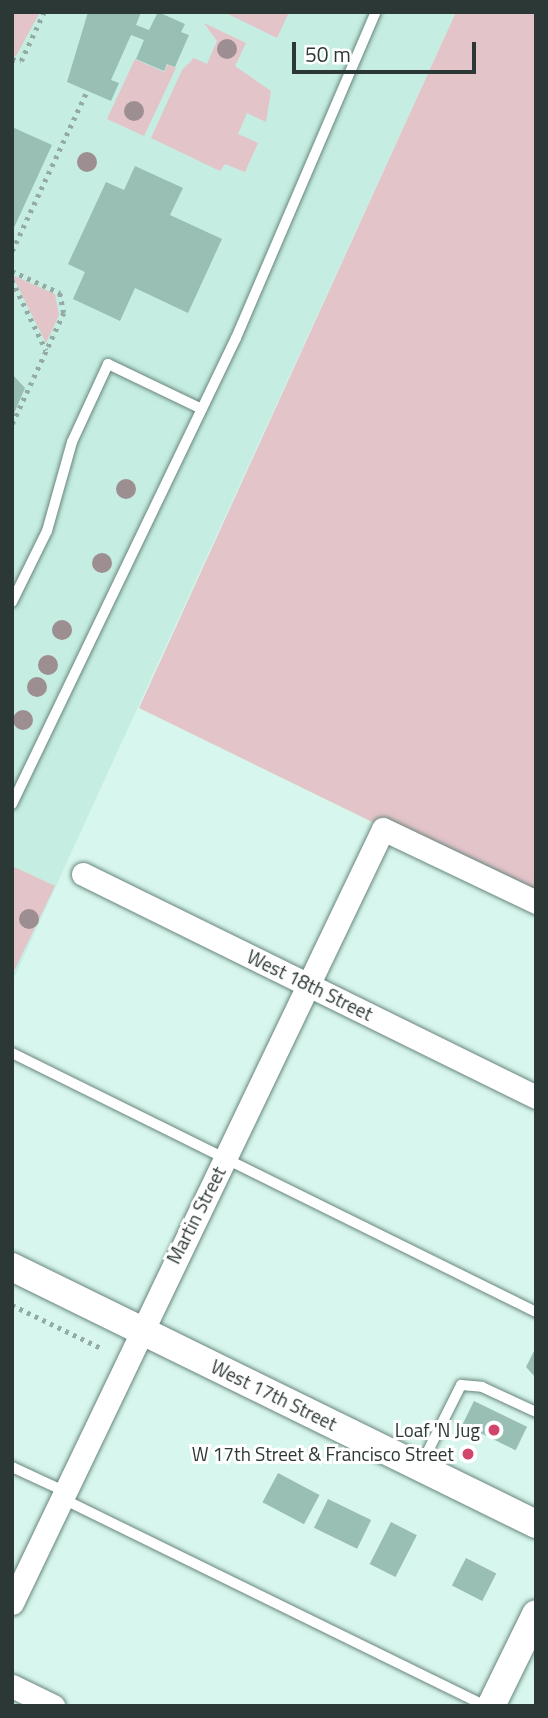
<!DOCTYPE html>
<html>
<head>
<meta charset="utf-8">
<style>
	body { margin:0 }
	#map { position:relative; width:548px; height:1718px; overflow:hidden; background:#d7f6ed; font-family:"Titillium Web",sans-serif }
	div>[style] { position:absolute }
	.built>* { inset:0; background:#c5ede2 }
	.green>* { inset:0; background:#e3c4c9 }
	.building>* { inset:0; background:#99beb4; transform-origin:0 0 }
	.path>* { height:4.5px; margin-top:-2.25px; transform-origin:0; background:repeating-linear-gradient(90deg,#94aba5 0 3.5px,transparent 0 8.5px) }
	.roads { filter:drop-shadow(0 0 2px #69857e) drop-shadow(0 0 2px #69857e) }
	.service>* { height:10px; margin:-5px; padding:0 5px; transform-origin:5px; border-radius:5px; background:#fff }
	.minor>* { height:23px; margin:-11.5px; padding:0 11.5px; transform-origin:11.5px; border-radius:11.5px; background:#fff }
	.tertiary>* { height:28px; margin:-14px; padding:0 14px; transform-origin:14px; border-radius:14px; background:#fff }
	.trees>* { width:20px; height:20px; margin:-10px; border-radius:50%; background:#9d8f91 }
	.dots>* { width:19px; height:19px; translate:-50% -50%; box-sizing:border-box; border:4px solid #fff; border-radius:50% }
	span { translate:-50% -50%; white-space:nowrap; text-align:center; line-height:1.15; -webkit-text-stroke:6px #fff; paint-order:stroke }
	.street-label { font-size:19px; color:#2c3835 }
	.poi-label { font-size:19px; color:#2c3835 }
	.right { translate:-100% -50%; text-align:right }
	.frame { position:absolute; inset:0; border:14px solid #2c3835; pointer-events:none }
	.scale { position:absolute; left:292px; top:42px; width:184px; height:32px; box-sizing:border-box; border:4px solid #2c3835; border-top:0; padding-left:9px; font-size:21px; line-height:24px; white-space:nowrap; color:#2c3835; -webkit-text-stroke:5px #fff; paint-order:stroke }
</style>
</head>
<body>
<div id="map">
	<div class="built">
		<i style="clip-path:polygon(12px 12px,456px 12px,12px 982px)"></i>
	</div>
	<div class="green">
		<i style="clip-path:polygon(12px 12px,40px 12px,16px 56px,12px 55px)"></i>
		<i style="clip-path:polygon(224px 12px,289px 12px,277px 38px)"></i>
		<i style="clip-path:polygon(456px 12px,536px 12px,536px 902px,139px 708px)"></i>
		<i style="clip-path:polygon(204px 23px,246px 43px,235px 66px,271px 91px,266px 122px,247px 113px,238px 134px,258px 143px,245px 172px,225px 164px,220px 171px,151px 138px,182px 70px,194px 58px,207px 64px,217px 41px)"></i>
		<i style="clip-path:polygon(135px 59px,164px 72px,168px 64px,176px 68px,144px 136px,107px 119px)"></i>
		<i style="clip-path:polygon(12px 275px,55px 294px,59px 315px,46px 343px)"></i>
		<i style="clip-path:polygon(12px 866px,55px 886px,12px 975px)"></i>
	</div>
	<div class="building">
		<i style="clip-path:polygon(88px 12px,141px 12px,136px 25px,149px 30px,158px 12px,185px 24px,181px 32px,189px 35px,175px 67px,167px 64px,164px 71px,136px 59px,144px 40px,131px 35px,111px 80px,119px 83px,111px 101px,67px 82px)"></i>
		<i style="clip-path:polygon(12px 127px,52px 145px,12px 232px)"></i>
		<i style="clip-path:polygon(135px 166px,183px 188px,170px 215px,222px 239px,188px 313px,135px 288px,120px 321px,73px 299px,85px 272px,68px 264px,106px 182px,124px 190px)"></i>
		<i style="clip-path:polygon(12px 374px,25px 388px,12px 418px)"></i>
		<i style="clip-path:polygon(536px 1347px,536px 1378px,526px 1367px)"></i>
		<i style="left:474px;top:1401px;width:59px;height:26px;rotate:26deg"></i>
		<i style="left:278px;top:1473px;width:47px;height:33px;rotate:28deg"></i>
		<i style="left:328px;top:1499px;width:48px;height:32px;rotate:26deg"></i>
		<i style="left:391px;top:1522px;width:29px;height:47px;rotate:27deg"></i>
		<i style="left:466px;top:1558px;width:34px;height:31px;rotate:27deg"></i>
	</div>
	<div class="path">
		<i style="left:12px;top:59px;width:9px;rotate:13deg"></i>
		<i style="left:21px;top:61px;width:54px;rotate:-64.9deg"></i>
		<i style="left:12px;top:251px;width:177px;rotate:-64.9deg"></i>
		<i style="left:12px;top:271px;width:53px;rotate:24.6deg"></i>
		<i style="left:60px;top:293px;width:20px;rotate:79deg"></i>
		<i style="left:64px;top:313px;width:123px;rotate:114.9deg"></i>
		<i style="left:12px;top:280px;width:78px;rotate:64.1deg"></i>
		<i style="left:12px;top:1305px;width:99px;rotate:25.8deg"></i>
	</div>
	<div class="roads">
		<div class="service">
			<i style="left:12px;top:602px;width:79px;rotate:-63.8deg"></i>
			<i style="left:47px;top:531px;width:92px;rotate:-74.3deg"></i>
			<i style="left:72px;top:442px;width:86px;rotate:-65.2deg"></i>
			<i style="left:108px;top:364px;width:104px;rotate:25.6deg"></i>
			<i style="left:12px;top:804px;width:517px;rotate:-64.33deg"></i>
			<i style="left:236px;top:338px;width:355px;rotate:-66.8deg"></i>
			<i style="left:12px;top:1053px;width:585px;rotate:26.3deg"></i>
			<i style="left:12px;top:1467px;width:57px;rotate:24.8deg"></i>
			<i style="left:420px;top:1467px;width:92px;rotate:-63.4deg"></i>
			<i style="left:461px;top:1385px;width:21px;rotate:5deg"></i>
			<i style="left:482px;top:1387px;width:60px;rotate:24.8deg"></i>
			<i style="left:61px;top:1498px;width:473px;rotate:26.1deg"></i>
		</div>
		<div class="minor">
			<i style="left:83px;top:874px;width:505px;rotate:26.21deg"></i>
			<i style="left:12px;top:1603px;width:858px;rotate:-64.39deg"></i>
			<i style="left:383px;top:829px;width:170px;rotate:25.5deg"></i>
			<i style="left:12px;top:1686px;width:46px;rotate:26deg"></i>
		</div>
		<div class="tertiary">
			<i style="left:12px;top:1267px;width:584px;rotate:26.13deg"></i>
			<i style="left:491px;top:1706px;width:102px;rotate:-63.9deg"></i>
		</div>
	</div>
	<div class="trees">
		<i style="left:227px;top:49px"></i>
		<i style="left:134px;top:111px"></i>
		<i style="left:87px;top:162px"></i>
		<i style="left:126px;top:489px"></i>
		<i style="left:102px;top:563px"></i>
		<i style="left:62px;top:630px"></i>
		<i style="left:48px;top:665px"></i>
		<i style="left:37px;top:687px"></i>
		<i style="left:23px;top:720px"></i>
		<i style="left:29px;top:919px"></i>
	</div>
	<div class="dots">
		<i style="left:494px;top:1430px;background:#d3446c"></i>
		<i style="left:468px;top:1454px;background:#d3446c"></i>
	</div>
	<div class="street-label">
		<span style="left:310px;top:985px;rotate:26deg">West 18th Street</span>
		<span style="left:196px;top:1215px;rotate:-63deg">Martin Street</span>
		<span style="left:274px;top:1395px;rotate:26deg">West 17th Street</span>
	</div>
	<div class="poi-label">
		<span class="right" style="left:480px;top:1430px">Loaf 'N Jug</span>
		<span class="right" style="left:454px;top:1454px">W 17th Street &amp; Francisco Street</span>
	</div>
	<div class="frame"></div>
	<div class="scale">50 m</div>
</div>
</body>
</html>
